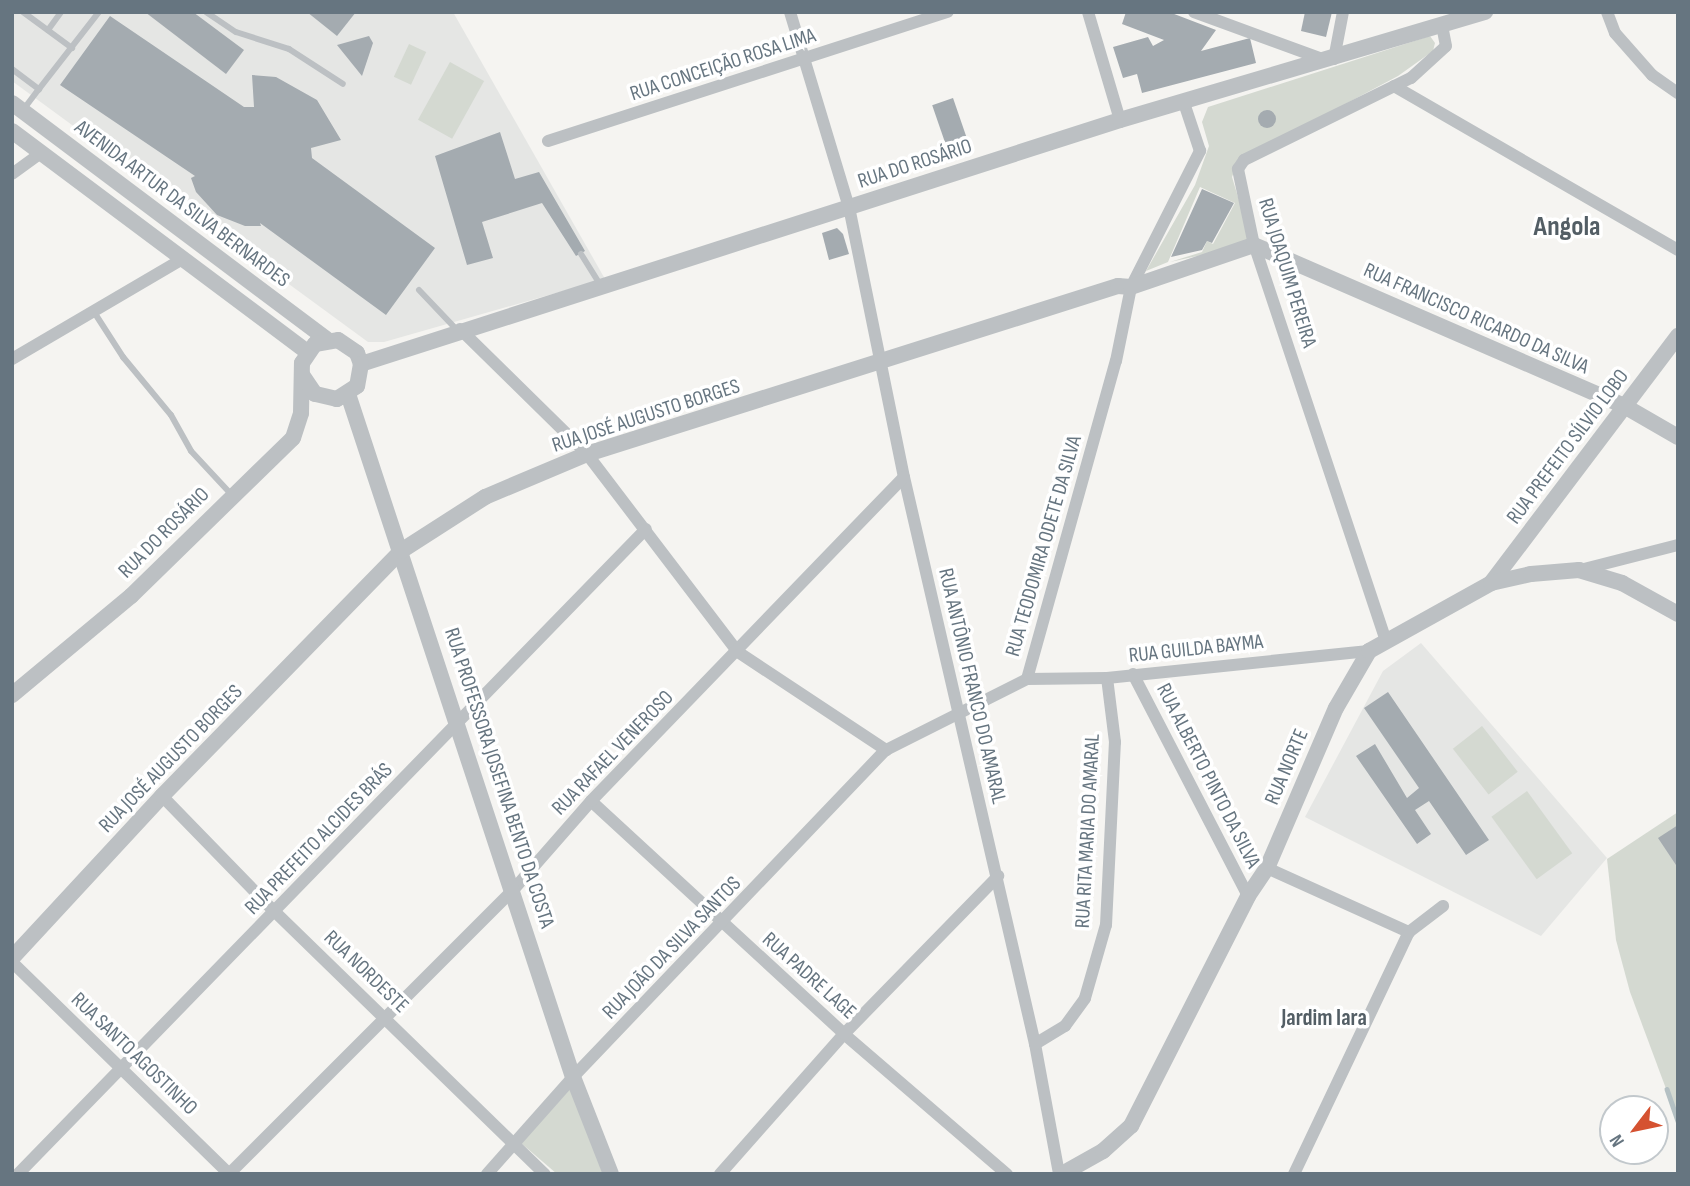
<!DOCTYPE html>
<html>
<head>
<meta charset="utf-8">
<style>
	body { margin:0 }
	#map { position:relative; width:1690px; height:1186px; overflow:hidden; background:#f5f4f1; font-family:"Sofia Sans Condensed",sans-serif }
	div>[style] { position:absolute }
	.built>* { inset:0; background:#e5e6e4 }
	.green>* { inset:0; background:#d4d9d1; transform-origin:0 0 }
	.stream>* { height:4.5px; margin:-2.25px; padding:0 2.25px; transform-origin:2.25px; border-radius:2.25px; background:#b4c0c3 }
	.building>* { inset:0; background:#a4abb0; transform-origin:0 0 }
	.round { border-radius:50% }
	.service>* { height:6px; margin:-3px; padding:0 3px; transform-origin:3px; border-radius:3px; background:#bcc0c3 }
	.minor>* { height:12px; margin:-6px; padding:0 6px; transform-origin:6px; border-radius:6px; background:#bcc0c3 }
	.tertiary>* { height:16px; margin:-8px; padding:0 8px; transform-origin:8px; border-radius:8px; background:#bcc0c3 }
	span { translate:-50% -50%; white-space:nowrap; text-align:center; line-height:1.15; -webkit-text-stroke:7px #fff; paint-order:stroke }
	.street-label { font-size:21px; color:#667580 }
	.neighbourhood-label { font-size:23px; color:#535e65; font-weight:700 }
	.district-label { font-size:28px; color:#535e65; font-weight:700 }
	.frame { position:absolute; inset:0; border:14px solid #667580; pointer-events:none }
	.north { position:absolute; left:1599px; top:1095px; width:70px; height:70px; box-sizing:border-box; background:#fff; border:2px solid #c2c8cc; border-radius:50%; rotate:238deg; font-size:19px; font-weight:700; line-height:28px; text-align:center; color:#667580 }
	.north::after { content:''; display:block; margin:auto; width:24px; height:32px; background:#d55231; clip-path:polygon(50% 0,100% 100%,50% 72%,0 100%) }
</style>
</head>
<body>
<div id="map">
	<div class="built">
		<i style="clip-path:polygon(12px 12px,453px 12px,605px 279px,384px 342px,368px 342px,12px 81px)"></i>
		<i style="clip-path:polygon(1421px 643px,1607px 858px,1541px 936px,1305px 817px,1383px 671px)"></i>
	</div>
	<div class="green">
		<i style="clip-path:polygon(1430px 36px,1435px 43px,1433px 51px,1398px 76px,1238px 161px,1232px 177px,1252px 244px,1170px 262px,1202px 252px,1207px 241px,1213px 244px,1235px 203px,1200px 187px,1168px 262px,1146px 271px,1195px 185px,1209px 146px,1202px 122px,1208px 107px)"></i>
		<i style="left:409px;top:44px;width:19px;height:36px;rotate:25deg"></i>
		<i style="left:450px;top:62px;width:39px;height:66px;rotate:29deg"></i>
		<i style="left:1482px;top:726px;width:58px;height:37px;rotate:52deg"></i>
		<i style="left:1527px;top:791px;width:77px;height:44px;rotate:54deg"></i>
		<i style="clip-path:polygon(1678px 812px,1678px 1121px,1630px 992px,1616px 940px,1607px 859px)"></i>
		<i style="clip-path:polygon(570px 1089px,603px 1174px,557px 1174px,521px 1143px)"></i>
	</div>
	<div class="stream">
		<i style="left:1667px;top:1089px;width:34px;rotate:71deg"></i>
	</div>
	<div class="building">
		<i style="clip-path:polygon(145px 12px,193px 12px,244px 50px,226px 74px)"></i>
		<i style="clip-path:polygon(307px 12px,356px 12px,337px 36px)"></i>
		<i style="clip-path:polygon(1126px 12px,1169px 12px,1216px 30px,1201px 51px,1250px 38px,1256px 63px,1142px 93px,1137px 74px,1123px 78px,1113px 47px,1148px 37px,1153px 46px,1164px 40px,1122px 24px)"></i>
		<i style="clip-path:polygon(1305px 12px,1332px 12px,1326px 37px,1301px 31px)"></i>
		<i style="clip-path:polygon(110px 16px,244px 107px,254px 107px,252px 75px,276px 77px,317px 100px,341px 140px,311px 148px,312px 158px,435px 248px,386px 315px,260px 223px,261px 226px,245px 226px,217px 215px,196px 192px,191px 178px,195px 176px,60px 85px)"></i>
		<i style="clip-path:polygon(369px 36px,373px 43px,362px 76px,337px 45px)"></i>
		<i style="left:953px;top:98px;width:55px;height:22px;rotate:71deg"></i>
		<i class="round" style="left:1258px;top:110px;width:18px;height:18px"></i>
		<i style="clip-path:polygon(500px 132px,515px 179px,539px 172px,585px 251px,576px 256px,542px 203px,482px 222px,493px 258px,467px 265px,435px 156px)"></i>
		<i style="clip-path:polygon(1202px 189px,1234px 203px,1212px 243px,1207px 241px,1202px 250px,1171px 257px)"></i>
		<i style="clip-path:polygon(837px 228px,843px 234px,849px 254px,829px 260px,822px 233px)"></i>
		<i style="clip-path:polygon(1388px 692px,1489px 840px,1466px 855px,1429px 801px,1415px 810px,1431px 834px,1417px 844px,1356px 756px,1375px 744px,1407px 798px,1419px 788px,1364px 708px)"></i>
		<i style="clip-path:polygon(1678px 825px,1678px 868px,1658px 838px)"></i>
	</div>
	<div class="service">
		<i style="left:23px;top:12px;width:61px;rotate:36.3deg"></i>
		<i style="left:206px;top:12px;width:36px;rotate:34deg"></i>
		<i style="left:236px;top:32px;width:56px;rotate:17.8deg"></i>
		<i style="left:289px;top:49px;width:64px;rotate:32.9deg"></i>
		<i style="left:48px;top:30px;width:22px;rotate:-54deg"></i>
		<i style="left:12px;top:69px;width:34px;rotate:37deg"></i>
		<i style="left:39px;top:89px;width:98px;rotate:-52.1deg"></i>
		<i style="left:23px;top:110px;width:26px;rotate:-53deg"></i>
		<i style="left:581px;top:254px;width:36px;rotate:58deg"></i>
		<i style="left:419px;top:290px;width:55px;rotate:46.5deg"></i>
		<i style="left:94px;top:312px;width:54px;rotate:57.2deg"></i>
		<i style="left:123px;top:357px;width:75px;rotate:50.4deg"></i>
		<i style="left:171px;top:415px;width:41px;rotate:60.9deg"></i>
		<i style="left:191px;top:451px;width:59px;rotate:47.1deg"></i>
	</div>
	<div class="minor">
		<i style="left:790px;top:12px;width:204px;rotate:73.2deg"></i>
		<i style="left:849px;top:207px;width:276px;rotate:78.5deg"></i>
		<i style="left:904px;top:477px;width:582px;rotate:76.99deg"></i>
		<i style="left:1035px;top:1044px;width:132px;rotate:79.5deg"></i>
		<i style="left:1088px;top:12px;width:113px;rotate:73.5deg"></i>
		<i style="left:1194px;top:12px;width:140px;rotate:20.1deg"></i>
		<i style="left:1607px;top:12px;width:22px;rotate:69deg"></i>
		<i style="left:1615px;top:33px;width:56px;rotate:48.6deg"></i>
		<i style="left:1652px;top:75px;width:32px;rotate:35deg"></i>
		<i style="left:1334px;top:59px;width:48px;rotate:-79.2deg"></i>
		<i style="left:1394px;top:86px;width:328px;rotate:30deg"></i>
		<i style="left:548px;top:141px;width:420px;rotate:-17.9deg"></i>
		<i style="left:12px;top:174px;width:37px;rotate:-36deg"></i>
		<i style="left:460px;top:329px;width:178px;rotate:44.5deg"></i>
		<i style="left:587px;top:454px;width:249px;rotate:52.7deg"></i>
		<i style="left:738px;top:652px;width:178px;rotate:33.5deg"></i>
		<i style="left:886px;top:750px;width:158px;rotate:-26.7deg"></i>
		<i style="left:1027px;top:679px;width:330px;rotate:-74.4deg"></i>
		<i style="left:1116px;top:361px;width:76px;rotate:-78.5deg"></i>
		<i style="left:1131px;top:287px;width:153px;rotate:-63.1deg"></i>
		<i style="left:1200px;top:151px;width:51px;rotate:-108.4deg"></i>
		<i style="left:12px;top:359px;width:199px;rotate:-30.4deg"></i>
		<i style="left:1580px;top:570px;width:101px;rotate:-14.3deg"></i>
		<i style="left:1386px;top:641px;width:417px;rotate:-108.4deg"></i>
		<i style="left:1254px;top:245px;width:78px;rotate:-101.9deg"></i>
		<i style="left:1238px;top:169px;width:11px;rotate:-56deg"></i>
		<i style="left:1244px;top:160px;width:186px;rotate:-26.2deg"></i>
		<i style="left:1411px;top:78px;width:47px;rotate:-42.4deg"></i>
		<i style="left:1446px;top:46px;width:21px;rotate:-101deg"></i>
		<i style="left:1133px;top:674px;width:250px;rotate:62.6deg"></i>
		<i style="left:1027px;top:679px;width:80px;rotate:-0.7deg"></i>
		<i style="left:1107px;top:678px;width:263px;rotate:-5.9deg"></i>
		<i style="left:162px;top:796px;width:156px;rotate:45.8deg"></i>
		<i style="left:271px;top:908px;width:382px;rotate:44.2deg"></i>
		<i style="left:591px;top:801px;width:344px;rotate:42.6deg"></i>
		<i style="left:844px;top:1034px;width:215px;rotate:40.7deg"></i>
		<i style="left:1267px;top:868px;width:156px;rotate:24.3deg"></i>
		<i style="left:12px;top:962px;width:303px;rotate:44.3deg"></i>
		<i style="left:229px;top:1174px;width:403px;rotate:-45deg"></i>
		<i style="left:514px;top:889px;width:117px;rotate:-48.8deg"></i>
		<i style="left:591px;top:801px;width:450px;rotate:-46deg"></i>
		<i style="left:1035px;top:1044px;width:35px;rotate:-31deg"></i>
		<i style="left:1065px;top:1026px;width:34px;rotate:-54deg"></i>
		<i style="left:1085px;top:998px;width:76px;rotate:-74deg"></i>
		<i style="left:1106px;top:925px;width:183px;rotate:-87.2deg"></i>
		<i style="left:1115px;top:742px;width:64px;rotate:-97.1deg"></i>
		<i style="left:18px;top:1174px;width:900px;rotate:-45.77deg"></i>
		<i style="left:487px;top:1174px;width:130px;rotate:-48.4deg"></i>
		<i style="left:573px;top:1077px;width:453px;rotate:-46.3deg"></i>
		<i style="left:720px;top:1174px;width:187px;rotate:-48.5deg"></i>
		<i style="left:844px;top:1034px;width:221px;rotate:-45.7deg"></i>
		<i style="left:1294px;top:1174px;width:268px;rotate:-64.6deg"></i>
		<i style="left:1409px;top:932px;width:43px;rotate:-37.4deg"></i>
	</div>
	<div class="tertiary">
		<i style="left:12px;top:103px;width:393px;rotate:36.9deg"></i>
		<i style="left:12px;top:131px;width:369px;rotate:36.8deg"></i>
		<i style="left:361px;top:364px;width:797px;rotate:-17.82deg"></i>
		<i style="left:1120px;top:120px;width:381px;rotate:-16.5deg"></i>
		<i style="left:348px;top:394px;width:719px;rotate:71.77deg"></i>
		<i style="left:573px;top:1077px;width:104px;rotate:68.6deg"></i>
		<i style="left:1491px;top:583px;width:310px;rotate:-52.9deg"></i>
		<i style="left:12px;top:695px;width:155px;rotate:-39.8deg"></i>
		<i style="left:131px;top:596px;width:226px;rotate:-44.3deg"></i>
		<i style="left:293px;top:438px;width:26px;rotate:-72deg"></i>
		<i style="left:301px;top:413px;width:50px;rotate:-88.9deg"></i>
		<i style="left:302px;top:363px;width:23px;rotate:-56deg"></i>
		<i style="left:315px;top:344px;width:23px;rotate:-10deg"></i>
		<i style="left:338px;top:340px;width:23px;rotate:34deg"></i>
		<i style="left:357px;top:353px;width:12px;rotate:70deg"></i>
		<i style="left:361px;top:364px;width:22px;rotate:100deg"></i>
		<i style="left:357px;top:386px;width:24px;rotate:147deg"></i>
		<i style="left:337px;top:399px;width:23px;rotate:-167deg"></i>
		<i style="left:315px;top:394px;width:23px;rotate:-124deg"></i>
		<i style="left:12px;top:958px;width:221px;rotate:-47.2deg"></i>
		<i style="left:162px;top:796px;width:342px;rotate:-45.7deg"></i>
		<i style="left:401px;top:551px;width:100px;rotate:-32.7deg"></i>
		<i style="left:485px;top:497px;width:111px;rotate:-22.9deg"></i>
		<i style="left:587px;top:454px;width:557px;rotate:-17.56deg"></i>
		<i style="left:1118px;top:286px;width:13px;rotate:4deg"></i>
		<i style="left:1131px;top:287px;width:130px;rotate:-18.9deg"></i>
		<i style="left:1254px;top:245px;width:406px;rotate:23.5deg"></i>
		<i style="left:1626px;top:407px;width:60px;rotate:30deg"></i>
		<i style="left:1062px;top:1174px;width:47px;rotate:-29.3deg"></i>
		<i style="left:1103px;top:1151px;width:38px;rotate:-42deg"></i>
		<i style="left:1131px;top:1126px;width:258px;rotate:-63deg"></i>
		<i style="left:1248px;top:896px;width:34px;rotate:-56deg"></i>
		<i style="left:1267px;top:868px;width:174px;rotate:-66.7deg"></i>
		<i style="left:1336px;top:708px;width:66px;rotate:-59.9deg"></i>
		<i style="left:1369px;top:651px;width:140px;rotate:-29.1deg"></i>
		<i style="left:1491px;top:583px;width:41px;rotate:-12.7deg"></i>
		<i style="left:1531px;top:574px;width:48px;rotate:-4.8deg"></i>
		<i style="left:1579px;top:570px;width:45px;rotate:16.8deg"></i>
		<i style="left:1622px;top:583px;width:64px;rotate:29deg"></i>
	</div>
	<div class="street-label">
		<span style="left:723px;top:65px;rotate:-18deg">RUA CONCEIÇÃO ROSA LIMA</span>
		<span style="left:915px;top:164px;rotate:-18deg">RUA DO ROSÁRIO</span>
		<span style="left:182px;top:204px;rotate:37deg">AVENIDA ARTUR DA SILVA BERNARDES</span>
		<span style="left:1287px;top:273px;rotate:73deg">RUA JOAQUIM PEREIRA</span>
		<span style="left:1476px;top:319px;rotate:24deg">RUA FRANCISCO RICARDO DA SILVA</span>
		<span style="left:646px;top:416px;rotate:-18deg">RUA JOSÉ AUGUSTO BORGES</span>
		<span style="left:1568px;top:447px;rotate:-53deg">RUA PREFEITO SÍLVIO LOBO</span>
		<span style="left:164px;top:533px;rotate:-45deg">RUA DO ROSÁRIO</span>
		<span style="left:1044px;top:546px;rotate:-74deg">RUA TEODOMIRA ODETE DA SILVA</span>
		<span style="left:1196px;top:649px;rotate:-6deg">RUA GUILDA BAYMA</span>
		<span style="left:972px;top:686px;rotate:77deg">RUA ANTÔNIO FRANCO DO AMARAL</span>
		<span style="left:613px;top:753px;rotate:-46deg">RUA RAFAEL VENEROSO</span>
		<span style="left:171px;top:759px;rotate:-46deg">RUA JOSÉ AUGUSTO BORGES</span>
		<span style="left:1287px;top:767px;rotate:-67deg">RUA NORTE</span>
		<span style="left:1208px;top:776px;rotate:63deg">RUA ALBERTO PINTO DA SILVA</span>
		<span style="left:499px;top:778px;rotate:72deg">RUA PROFESSORA JOSEFINA BENTO DA COSTA</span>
		<span style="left:1088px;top:831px;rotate:-87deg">RUA RITA MARIA DO AMARAL</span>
		<span style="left:319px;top:839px;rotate:-46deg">RUA PREFEITO ALCIDES BRÁS</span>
		<span style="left:672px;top:948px;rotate:-46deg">RUA JOÃO DA SILVA SANTOS</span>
		<span style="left:366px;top:972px;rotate:44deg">RUA NORDESTE</span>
		<span style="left:809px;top:976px;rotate:42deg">RUA PADRE LAGE</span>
		<span style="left:134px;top:1054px;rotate:44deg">RUA SANTO AGOSTINHO</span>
	</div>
	<div class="neighbourhood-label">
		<span style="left:1324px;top:1018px">Jardim Iara</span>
	</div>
	<div class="district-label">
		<span style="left:1567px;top:227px">Angola</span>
	</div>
	<div class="frame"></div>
	<div class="north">N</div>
</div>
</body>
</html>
